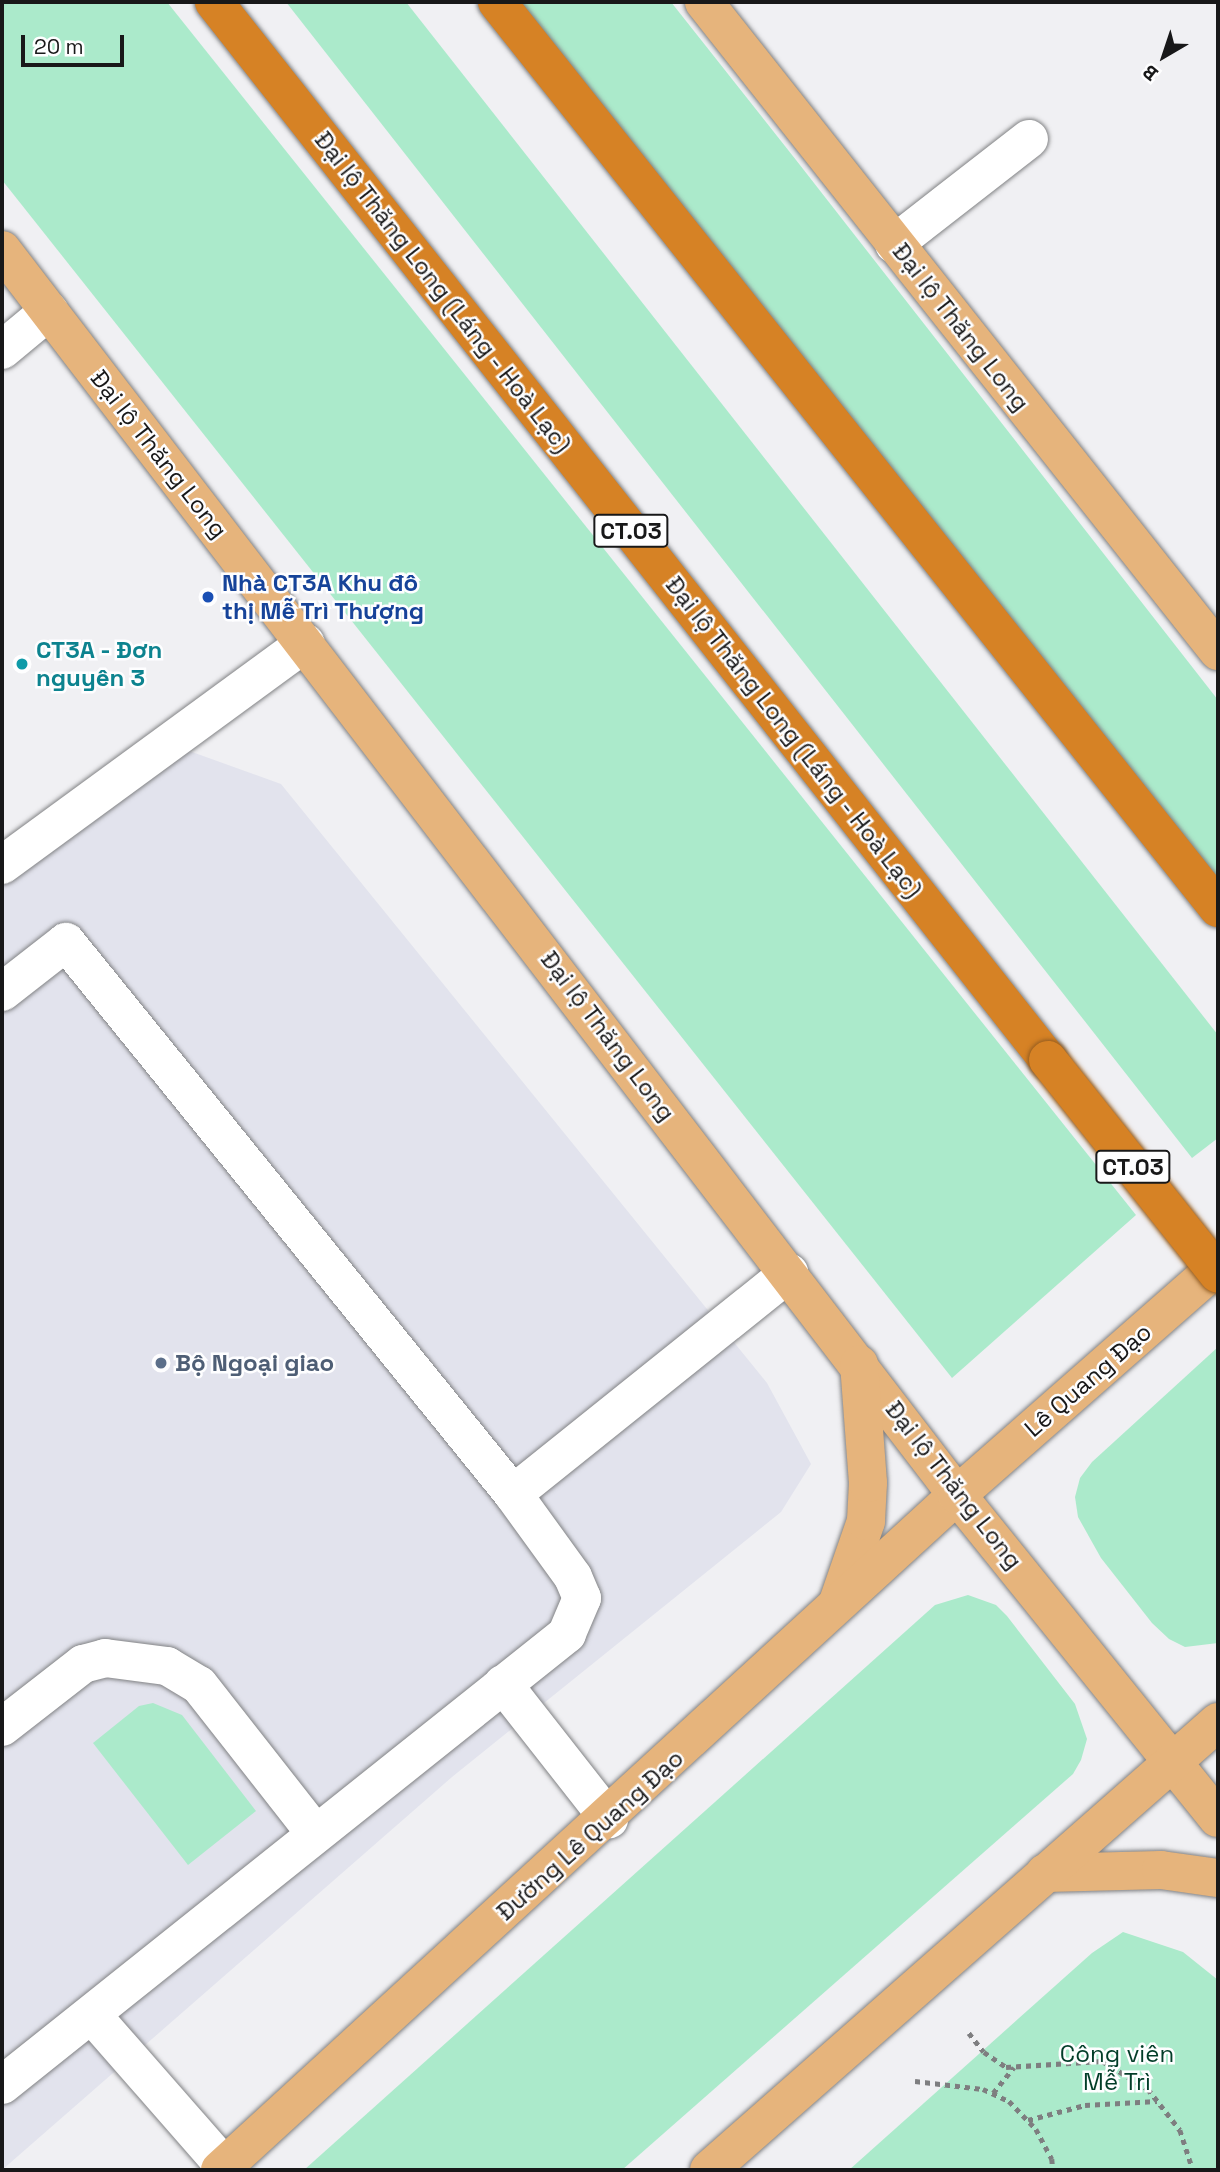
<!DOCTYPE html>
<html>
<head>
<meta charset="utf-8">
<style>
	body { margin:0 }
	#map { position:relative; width:1220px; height:2172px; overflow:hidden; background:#f0f0f3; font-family:"Space Grotesk",sans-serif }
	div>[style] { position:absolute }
	.built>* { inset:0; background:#e2e3ed }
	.green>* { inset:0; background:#abeacb }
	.path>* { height:4.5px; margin-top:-2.25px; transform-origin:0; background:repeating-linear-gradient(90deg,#7e7e80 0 5px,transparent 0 10px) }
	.roads { filter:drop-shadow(0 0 2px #818284) drop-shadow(0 0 2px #818284) }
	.minor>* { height:38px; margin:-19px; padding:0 19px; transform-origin:19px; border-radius:19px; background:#fff }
	.major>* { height:38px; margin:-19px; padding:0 19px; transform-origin:19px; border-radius:19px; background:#e6b47c }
	.highway>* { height:38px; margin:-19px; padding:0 19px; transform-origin:19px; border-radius:19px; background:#d68225 }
	.bridges { filter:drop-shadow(0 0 2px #945d21) drop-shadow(0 0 2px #945d21) }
	.highway-bridge>* { height:38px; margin:-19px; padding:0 19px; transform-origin:19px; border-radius:19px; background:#d68225 }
	.dots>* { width:19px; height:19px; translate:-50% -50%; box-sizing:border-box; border:4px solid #fefeff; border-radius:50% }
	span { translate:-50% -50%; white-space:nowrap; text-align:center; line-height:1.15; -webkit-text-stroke:5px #fefeff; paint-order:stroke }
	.shield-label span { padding:2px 5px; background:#fefeff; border:2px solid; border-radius:5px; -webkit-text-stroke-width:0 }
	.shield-label { font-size:23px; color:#181819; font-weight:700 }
	.street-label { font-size:24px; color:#181819 }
	.transit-label { font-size:24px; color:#164399; font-weight:700 }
	.left { translate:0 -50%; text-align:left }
	.culture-label { font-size:24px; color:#0d838f; font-weight:700 }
	.service-label { font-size:24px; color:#4e5e75; font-weight:700 }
	.park-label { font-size:24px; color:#023d28 }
	.frame { position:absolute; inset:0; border:4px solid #181819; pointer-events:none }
	.north { position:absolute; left:1129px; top:21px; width:70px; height:70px; -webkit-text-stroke:5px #fefeff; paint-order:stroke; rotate:219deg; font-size:19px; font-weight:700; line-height:28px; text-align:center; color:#181819 }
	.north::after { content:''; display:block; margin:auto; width:24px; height:32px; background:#181819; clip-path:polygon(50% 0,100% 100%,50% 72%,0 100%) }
	.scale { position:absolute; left:21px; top:35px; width:103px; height:32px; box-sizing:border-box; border:4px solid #181819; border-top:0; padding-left:9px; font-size:21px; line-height:24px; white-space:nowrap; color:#181819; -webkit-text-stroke:5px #fefeff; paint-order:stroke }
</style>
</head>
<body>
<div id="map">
	<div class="built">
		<i style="clip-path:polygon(181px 748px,281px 784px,767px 1383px,811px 1464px,781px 1512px,452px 1777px,2px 2170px,2px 875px)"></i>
	</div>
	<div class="green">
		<i style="clip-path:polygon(2px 2px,167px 2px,1136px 1215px,952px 1378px,2px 180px)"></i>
		<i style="clip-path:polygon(286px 2px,406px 2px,1218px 1035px,1218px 1138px,1192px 1158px)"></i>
		<i style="clip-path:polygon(514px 2px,671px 2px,796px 160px,1218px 700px,1218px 899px)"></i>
		<i style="clip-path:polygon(1218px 1347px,1218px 1643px,1185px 1647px,1169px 1639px,1152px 1623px,1101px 1558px,1078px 1517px,1075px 1497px,1080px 1478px,1092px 1462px)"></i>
		<i style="clip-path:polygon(968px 1595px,996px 1605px,1007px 1616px,1075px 1704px,1087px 1739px,1081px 1760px,1073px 1774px,622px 2170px,304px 2170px,935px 1605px)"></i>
		<i style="clip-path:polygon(153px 1703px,182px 1715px,256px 1811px,188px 1865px,93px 1743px,139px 1706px)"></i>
		<i style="clip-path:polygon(1123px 1932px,1183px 1952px,1218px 1980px,1218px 2170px,849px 2170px,1092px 1953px)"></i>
	</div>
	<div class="path">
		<i style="left:969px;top:2033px;width:24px;rotate:52deg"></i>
		<i style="left:984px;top:2052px;width:27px;rotate:34deg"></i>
		<i style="left:1006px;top:2067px;width:96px;rotate:-3.6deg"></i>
		<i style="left:1102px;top:2061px;width:54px;rotate:31.3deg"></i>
		<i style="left:1148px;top:2089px;width:52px;rotate:52deg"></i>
		<i style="left:1180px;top:2130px;width:42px;rotate:72deg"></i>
		<i style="left:915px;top:2081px;width:68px;rotate:6.7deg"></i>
		<i style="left:983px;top:2089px;width:29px;rotate:25deg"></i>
		<i style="left:1009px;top:2101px;width:39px;rotate:46deg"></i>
		<i style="left:1036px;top:2129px;width:34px;rotate:62deg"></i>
		<i style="left:1052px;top:2159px;width:11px;rotate:85deg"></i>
		<i style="left:993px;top:2093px;width:33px;rotate:-51deg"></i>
		<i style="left:1028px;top:2120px;width:59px;rotate:-14.7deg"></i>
		<i style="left:1085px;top:2105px;width:72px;rotate:-3.2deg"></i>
	</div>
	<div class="roads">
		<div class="minor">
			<i style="left:894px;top:244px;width:171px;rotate:-37.9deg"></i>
			<i style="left:2px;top:350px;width:61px;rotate:-39.7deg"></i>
			<i style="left:2px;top:865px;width:376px;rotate:-36.2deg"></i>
			<i style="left:2px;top:992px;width:81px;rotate:-38deg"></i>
			<i style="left:66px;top:942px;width:710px;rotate:51deg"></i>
			<i style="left:513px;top:1494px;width:102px;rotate:54.1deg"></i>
			<i style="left:573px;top:1577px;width:23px;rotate:67deg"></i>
			<i style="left:582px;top:1598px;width:39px;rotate:113deg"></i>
			<i style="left:567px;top:1634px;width:723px;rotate:141.4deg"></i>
			<i style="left:513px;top:1494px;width:354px;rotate:-38.7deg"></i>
			<i style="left:503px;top:1684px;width:172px;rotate:51.9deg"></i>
			<i style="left:2px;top:1727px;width:103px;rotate:-37.9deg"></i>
			<i style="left:83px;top:1664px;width:23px;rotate:-15deg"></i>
			<i style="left:105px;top:1658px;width:63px;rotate:7.4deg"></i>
			<i style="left:167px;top:1666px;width:37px;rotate:31deg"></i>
			<i style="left:199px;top:1685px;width:188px;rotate:51.9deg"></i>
			<i style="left:92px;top:2015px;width:201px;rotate:48.8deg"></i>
		</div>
		<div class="major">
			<i style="left:704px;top:2px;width:828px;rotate:51.62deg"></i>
			<i style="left:2px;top:250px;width:1569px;rotate:52.51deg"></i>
			<i style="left:957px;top:1495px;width:415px;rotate:51.1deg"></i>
			<i style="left:838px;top:1602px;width:86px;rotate:-70.9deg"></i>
			<i style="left:866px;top:1521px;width:38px;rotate:-87deg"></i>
			<i style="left:868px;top:1483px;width:119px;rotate:-94.3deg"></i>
			<i style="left:1045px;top:1873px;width:116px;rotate:-1.5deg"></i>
			<i style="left:1161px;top:1870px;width:58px;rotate:8deg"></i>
			<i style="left:220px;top:2170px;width:999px;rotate:-42.49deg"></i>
			<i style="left:957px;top:1495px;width:347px;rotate:-41.3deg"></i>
			<i style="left:709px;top:2170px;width:678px;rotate:-41.35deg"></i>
		</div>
		<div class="highway">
			<i style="left:214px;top:2px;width:1347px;rotate:51.75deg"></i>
			<i style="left:497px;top:2px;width:1158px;rotate:51.49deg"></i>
		</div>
	</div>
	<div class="bridges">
		<div class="highway-bridge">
			<i style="left:1048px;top:1060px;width:273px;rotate:51.5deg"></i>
		</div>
	</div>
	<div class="dots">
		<i style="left:208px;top:597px;background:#1a4fb4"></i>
		<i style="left:22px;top:664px;background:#0f9aa8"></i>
		<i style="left:161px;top:1363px;background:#5c6f8a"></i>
	</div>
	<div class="shield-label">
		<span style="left:631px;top:531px">CT.03</span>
		<span style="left:1133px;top:1167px">CT.03</span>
	</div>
	<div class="street-label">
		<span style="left:443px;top:292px;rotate:52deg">Đại lộ Thăng Long (Láng - Hoà Lạc)</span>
		<span style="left:961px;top:327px;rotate:52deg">Đại lộ Thăng Long</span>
		<span style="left:159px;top:454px;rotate:52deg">Đại lộ Thăng Long</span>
		<span style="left:794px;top:737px;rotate:52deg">Đại lộ Thăng Long (Láng - Hoà Lạc)</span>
		<span style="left:608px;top:1036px;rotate:53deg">Đại lộ Thăng Long</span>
		<span style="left:1088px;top:1380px;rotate:-41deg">Lê Quang Đạo</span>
		<span style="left:954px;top:1485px;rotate:52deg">Đại lộ Thăng Long</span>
		<span style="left:590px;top:1835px;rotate:-42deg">Đường Lê Quang Đạo</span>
	</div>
	<div class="transit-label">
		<span class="left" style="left:222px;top:597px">Nhà CT3A Khu đô<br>thị Mễ Trì Thượng</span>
	</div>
	<div class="culture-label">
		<span class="left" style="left:36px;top:664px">CT3A - Đơn<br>nguyên 3</span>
	</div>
	<div class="service-label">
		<span class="left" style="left:175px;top:1363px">Bộ Ngoại giao</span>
	</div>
	<div class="park-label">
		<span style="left:1117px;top:2068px">Công viên<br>Mễ Trì</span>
	</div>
	<div class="frame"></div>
	<div class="north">B</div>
	<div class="scale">20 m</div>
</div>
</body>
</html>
